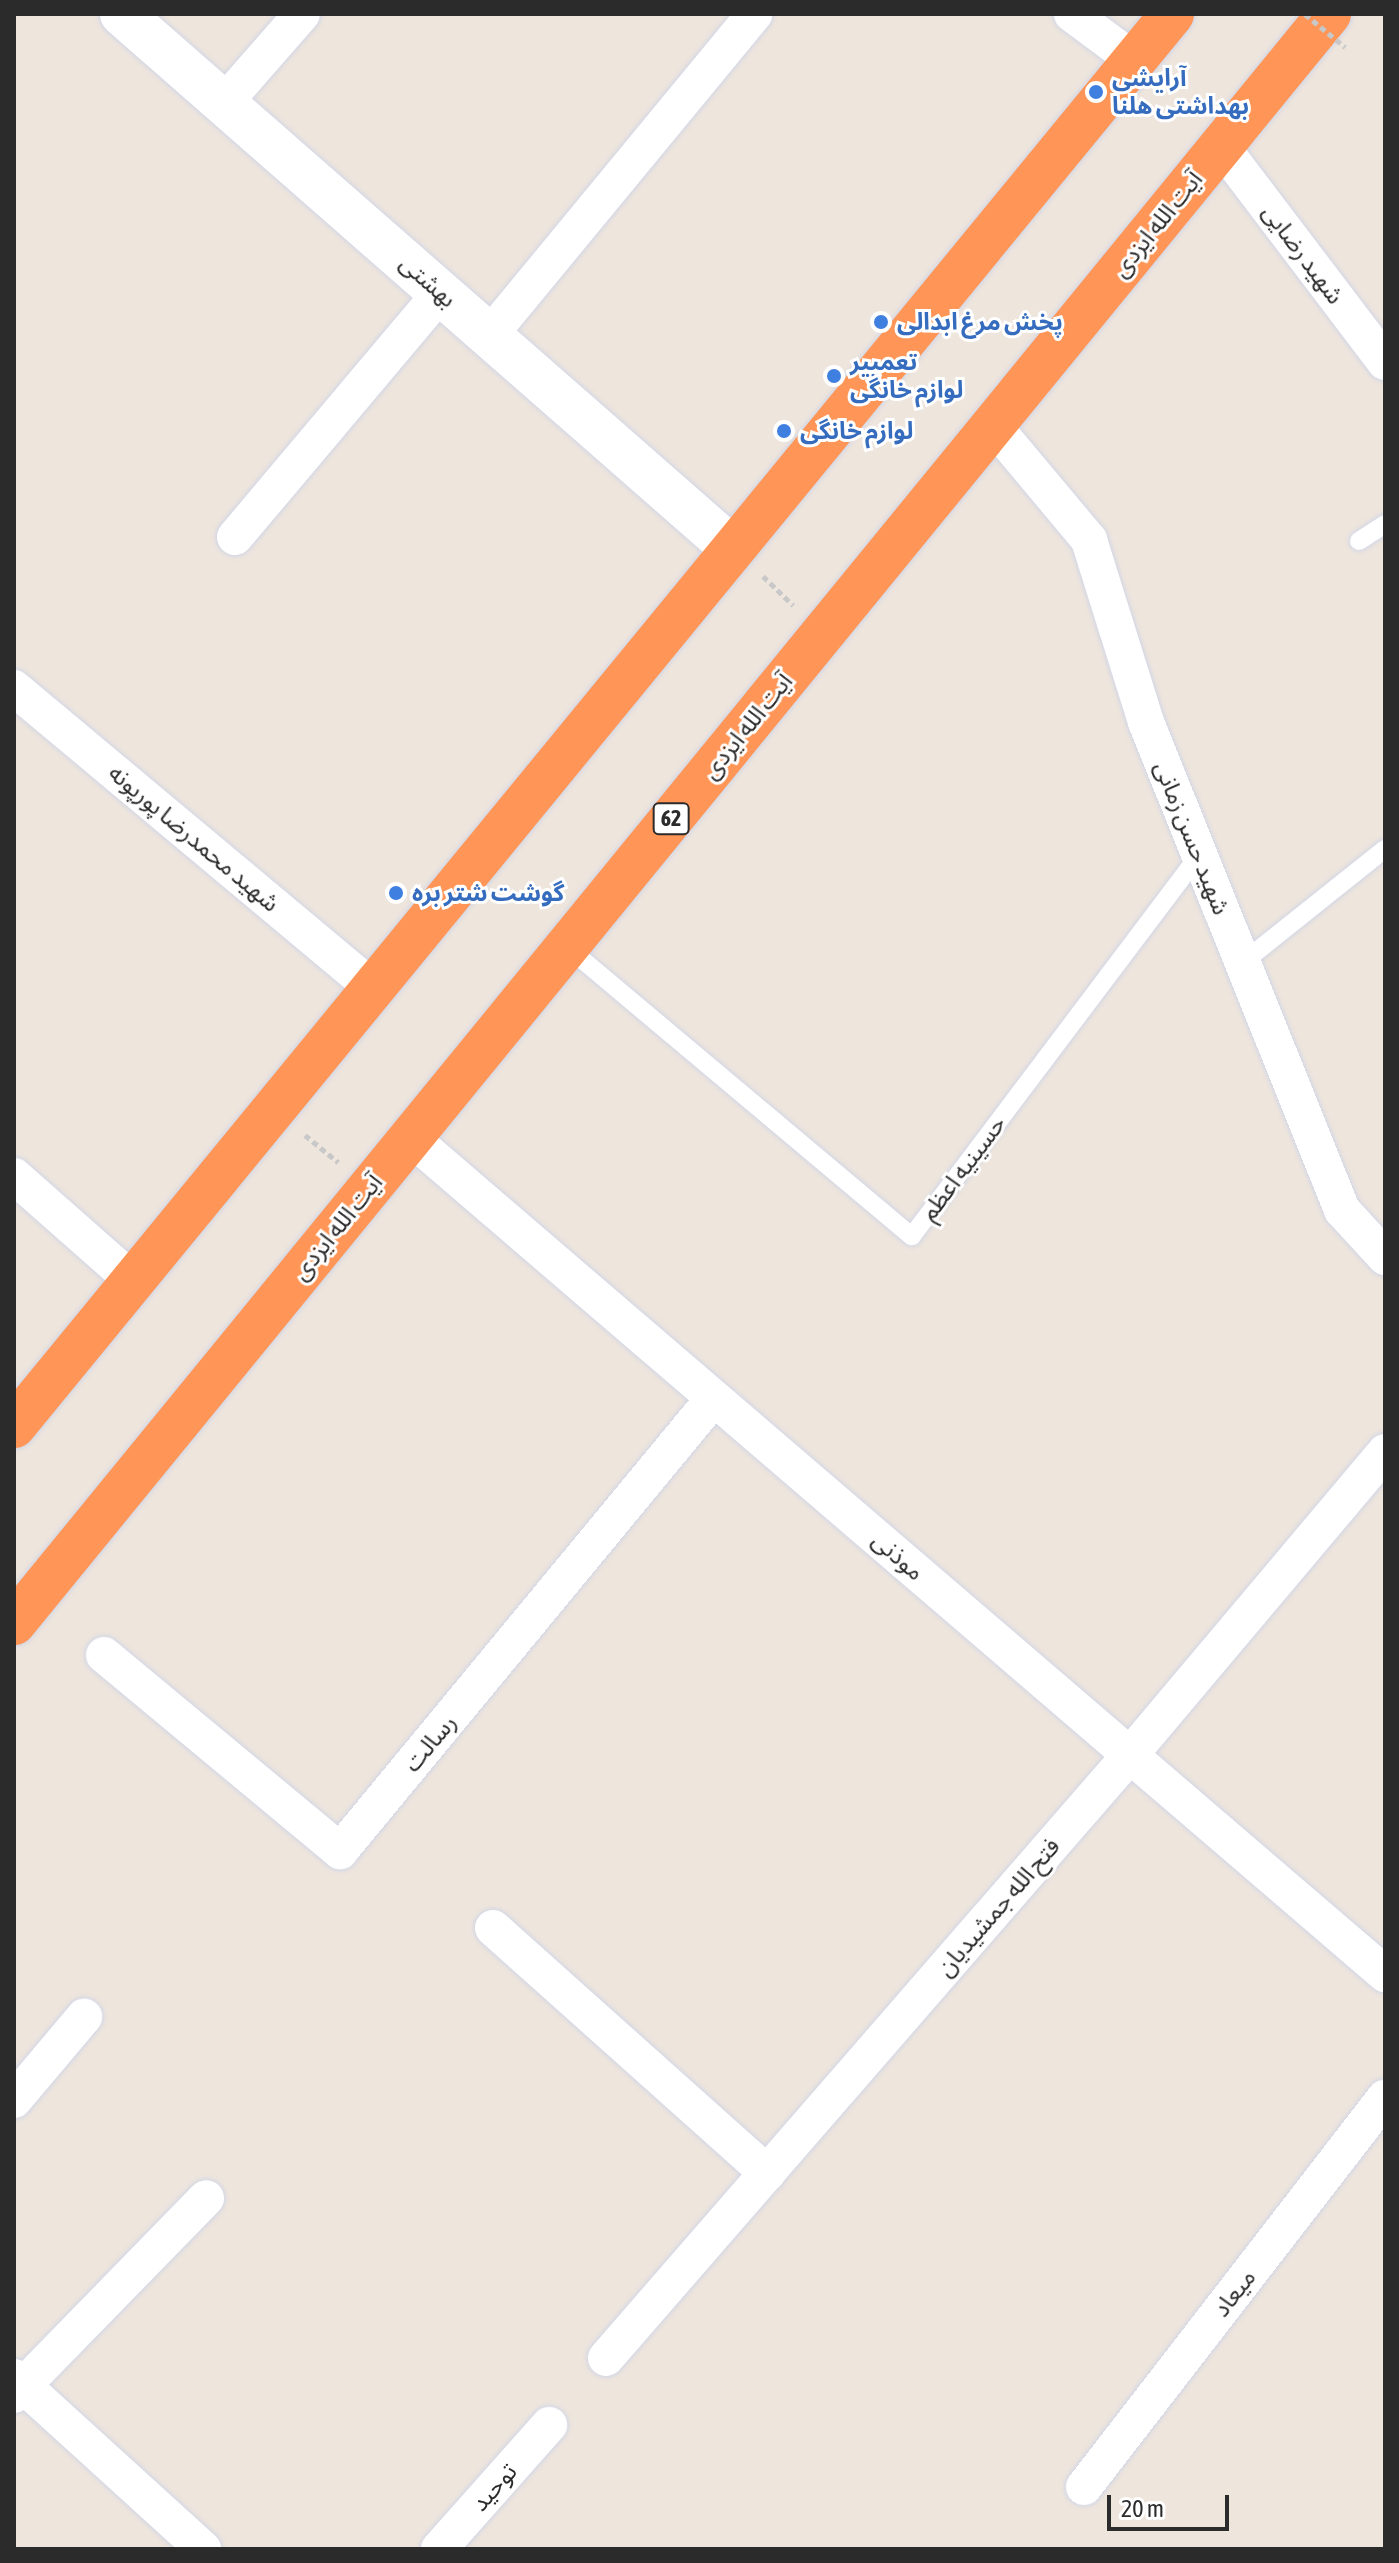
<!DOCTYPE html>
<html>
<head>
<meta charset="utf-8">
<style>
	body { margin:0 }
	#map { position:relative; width:1399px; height:2563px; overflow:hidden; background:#eee5dd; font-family:"Asap Condensed","Noto Sans Arabic",sans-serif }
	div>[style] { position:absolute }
	.path>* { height:5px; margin-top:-2.5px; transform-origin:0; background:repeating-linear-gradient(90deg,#c8c8c8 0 6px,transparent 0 10px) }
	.roads { filter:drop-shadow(0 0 2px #d2d6e5) drop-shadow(0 0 2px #d2d6e5) }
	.lane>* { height:18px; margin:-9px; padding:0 9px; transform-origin:9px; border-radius:9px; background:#fff }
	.street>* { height:36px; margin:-18px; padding:0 18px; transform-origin:18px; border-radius:18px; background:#fff }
	.secondary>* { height:44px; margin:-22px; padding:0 22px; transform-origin:22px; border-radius:22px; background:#fff }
	.highway>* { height:44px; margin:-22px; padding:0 22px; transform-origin:22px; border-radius:22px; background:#ff9556 }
	.path-bridge>* { height:5px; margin-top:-2.5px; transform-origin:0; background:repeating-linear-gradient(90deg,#c8c8c8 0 6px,transparent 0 10px) }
	.dots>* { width:22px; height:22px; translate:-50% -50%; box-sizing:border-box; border:4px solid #fff; border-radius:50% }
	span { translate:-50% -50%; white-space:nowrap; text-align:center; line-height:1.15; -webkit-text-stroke:6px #fff; paint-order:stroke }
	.shield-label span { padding:2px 6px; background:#fff; border:2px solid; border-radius:6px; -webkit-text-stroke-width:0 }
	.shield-label { font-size:22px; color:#2b2b2b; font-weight:700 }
	.shop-label { font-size:24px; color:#366cbe; font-weight:700 }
	.left { translate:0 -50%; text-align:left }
	.street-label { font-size:24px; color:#2b2b2b }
	.frame { position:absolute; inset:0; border:16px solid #2b2b2b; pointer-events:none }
	.scale { position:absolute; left:1107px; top:2495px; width:122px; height:36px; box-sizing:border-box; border:4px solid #2b2b2b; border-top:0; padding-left:10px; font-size:24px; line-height:28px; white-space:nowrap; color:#2b2b2b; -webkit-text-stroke:6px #fff; paint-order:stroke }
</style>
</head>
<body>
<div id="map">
	<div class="path">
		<i style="left:763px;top:576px;width:42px;rotate:44deg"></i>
		<i style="left:305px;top:1135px;width:43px;rotate:39.3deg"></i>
	</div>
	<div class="roads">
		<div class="lane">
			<i style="left:1359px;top:541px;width:31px;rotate:-33deg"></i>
			<i style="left:567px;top:947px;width:450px;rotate:40deg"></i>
			<i style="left:912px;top:1236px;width:477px;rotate:-53deg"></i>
			<i style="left:1242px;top:963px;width:183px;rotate:-38.6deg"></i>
		</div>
		<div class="street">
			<i style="left:1072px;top:14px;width:77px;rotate:36.6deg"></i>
			<i style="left:224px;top:103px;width:118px;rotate:-48.8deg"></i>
			<i style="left:1221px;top:146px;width:271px;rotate:52.8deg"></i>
			<i style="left:489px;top:336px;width:417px;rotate:-50.5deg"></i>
			<i style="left:993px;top:425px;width:150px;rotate:50.1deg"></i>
			<i style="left:1089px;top:540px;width:191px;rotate:72.6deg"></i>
			<i style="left:1146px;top:722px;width:526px;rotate:68.12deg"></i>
			<i style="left:1342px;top:1210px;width:64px;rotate:47.5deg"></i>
			<i style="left:235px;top:537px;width:320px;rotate:-49.9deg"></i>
			<i style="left:14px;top:688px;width:468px;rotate:39.9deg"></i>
			<i style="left:411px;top:1138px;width:1284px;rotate:40.64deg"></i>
			<i style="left:14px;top:1176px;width:159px;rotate:41.4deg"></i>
			<i style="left:104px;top:1655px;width:307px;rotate:39.7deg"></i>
			<i style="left:340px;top:1851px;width:587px;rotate:-50.46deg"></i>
			<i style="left:493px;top:1928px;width:368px;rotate:41.8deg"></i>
			<i style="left:14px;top:2100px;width:109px;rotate:-49.9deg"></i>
			<i style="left:606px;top:2358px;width:799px;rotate:-49.01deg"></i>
			<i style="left:1130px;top:1755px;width:396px;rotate:-49.9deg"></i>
			<i style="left:14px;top:2377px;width:256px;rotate:42.3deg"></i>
			<i style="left:14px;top:2395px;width:275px;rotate:-45.7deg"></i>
			<i style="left:1084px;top:2487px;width:492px;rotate:-52.3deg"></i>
			<i style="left:439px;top:2549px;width:166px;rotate:-48.4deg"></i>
		</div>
		<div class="secondary">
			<i style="left:122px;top:14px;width:812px;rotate:41.21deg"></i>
		</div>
		<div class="highway">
			<i style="left:14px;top:1426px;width:1826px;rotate:-50.64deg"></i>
			<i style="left:14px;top:1623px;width:2078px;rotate:-50.74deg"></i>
		</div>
	</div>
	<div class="path-bridge">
		<i style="left:1305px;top:14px;width:52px;rotate:39.5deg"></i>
	</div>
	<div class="dots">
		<i style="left:1096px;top:92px;background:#3f7fe0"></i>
		<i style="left:881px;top:322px;background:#3f7fe0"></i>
		<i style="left:834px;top:376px;background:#3f7fe0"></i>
		<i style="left:784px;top:431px;background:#3f7fe0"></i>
		<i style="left:396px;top:893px;background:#3f7fe0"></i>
	</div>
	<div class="shield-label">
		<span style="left:671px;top:819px">62</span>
	</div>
	<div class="shop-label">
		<span class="left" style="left:1112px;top:92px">آرایشی<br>بهداشتی هلنا</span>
		<span class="left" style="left:897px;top:322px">پخش مرغ ابدالی</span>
		<span class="left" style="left:850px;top:376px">تعمییر<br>لوازم خانگی</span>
		<span class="left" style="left:800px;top:431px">لوازم خانگی</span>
		<span class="left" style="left:412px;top:893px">گوشت شتر بره</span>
	</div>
	<div class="street-label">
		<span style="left:1157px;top:224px;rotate:-51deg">آیت الله ایزدی</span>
		<span style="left:1303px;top:254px;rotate:53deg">شهید رضایی</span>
		<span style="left:428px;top:281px;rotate:41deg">بهشتی</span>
		<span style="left:747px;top:726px;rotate:-51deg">آیت الله ایزدی</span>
		<span style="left:194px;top:838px;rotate:40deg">شهید محمدرضا پورپونه</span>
		<span style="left:1192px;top:838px;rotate:68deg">شهید حسن زمانی</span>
		<span style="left:963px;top:1168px;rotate:-53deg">حسینیه اعظم</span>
		<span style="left:337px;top:1227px;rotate:-51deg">آیت الله ایزدی</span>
		<span style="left:898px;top:1556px;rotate:41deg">موذنی</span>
		<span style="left:430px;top:1743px;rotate:-50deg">رسالت</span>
		<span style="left:998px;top:1907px;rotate:-49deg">فتح الله جمشیدیان</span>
		<span style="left:1234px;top:2293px;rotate:-52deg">میعاد</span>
		<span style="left:494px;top:2487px;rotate:-48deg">توحید</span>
	</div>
	<div class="frame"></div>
	<div class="scale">20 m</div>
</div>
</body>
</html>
